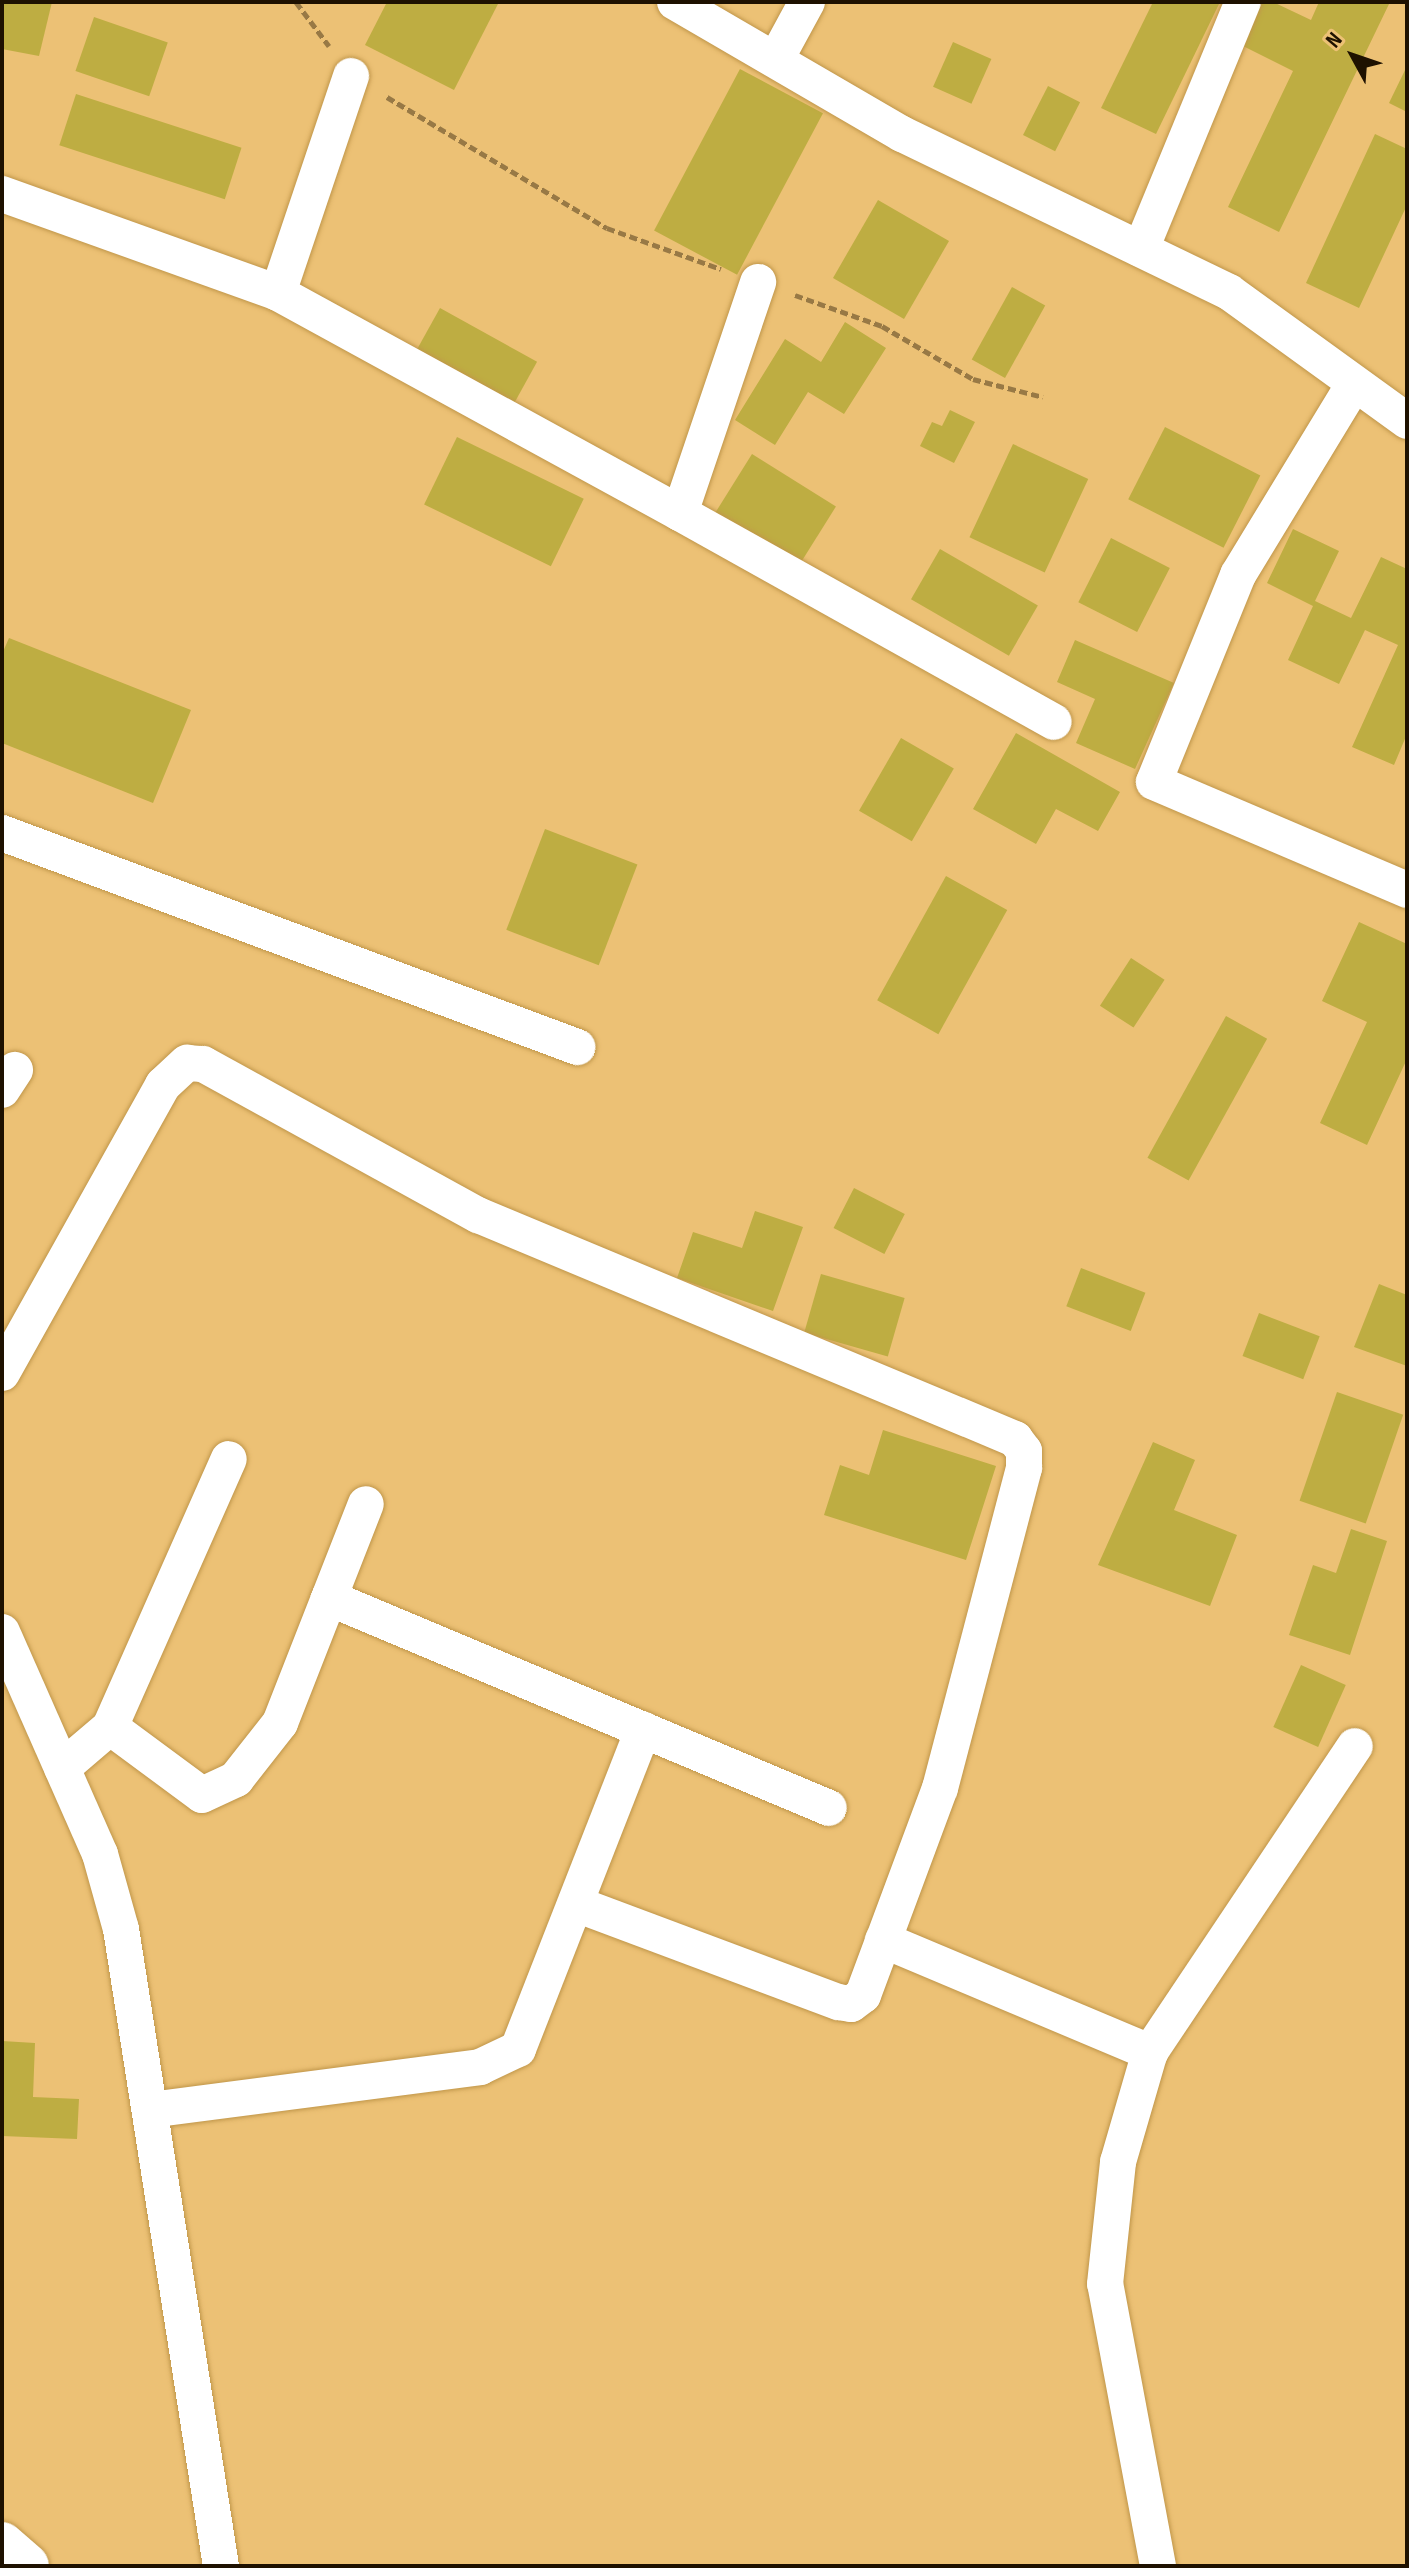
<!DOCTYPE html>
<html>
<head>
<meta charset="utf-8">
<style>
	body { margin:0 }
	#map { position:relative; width:1409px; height:2568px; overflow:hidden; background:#ecc175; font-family:"Sofia Sans Condensed",sans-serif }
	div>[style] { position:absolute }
	.building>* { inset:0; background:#bead42; transform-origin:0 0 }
	.path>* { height:5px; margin-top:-2.5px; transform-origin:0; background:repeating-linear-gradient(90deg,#987945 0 8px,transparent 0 12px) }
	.roads { filter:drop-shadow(0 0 2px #c0964a) drop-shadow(0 0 2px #c0964a) }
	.street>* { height:36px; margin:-18px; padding:0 18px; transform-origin:18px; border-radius:18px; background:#fff }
	.secondary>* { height:44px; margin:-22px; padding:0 22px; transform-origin:22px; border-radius:22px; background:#fff }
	span { translate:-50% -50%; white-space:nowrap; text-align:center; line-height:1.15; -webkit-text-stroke:8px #ecc175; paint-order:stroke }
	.frame { position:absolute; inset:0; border:4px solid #1e1100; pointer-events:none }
	.north { position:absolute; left:1313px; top:16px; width:80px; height:80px; -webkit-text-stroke:6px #ecc175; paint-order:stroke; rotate:310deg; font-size:22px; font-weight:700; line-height:32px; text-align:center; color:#1e1100 }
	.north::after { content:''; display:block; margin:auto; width:28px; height:36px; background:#1e1100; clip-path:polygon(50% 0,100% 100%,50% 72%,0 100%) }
</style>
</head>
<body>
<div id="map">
	<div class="building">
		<i style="clip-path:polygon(2px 2px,52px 2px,39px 56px,2px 49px)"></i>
		<i style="clip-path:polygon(387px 2px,499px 2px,454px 90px,365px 45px)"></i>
		<i style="clip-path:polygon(1153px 2px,1220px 2px,1156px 134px,1101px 108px)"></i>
		<i style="clip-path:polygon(1259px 2px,1273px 2px,1311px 20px,1319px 2px,1390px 2px,1279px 232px,1228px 207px,1293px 71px,1239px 44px)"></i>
		<i style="left:94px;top:17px;width:78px;height:57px;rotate:19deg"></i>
		<i style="left:953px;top:42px;width:42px;height:49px;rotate:24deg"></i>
		<i style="clip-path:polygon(1407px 66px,1407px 112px,1389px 103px)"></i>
		<i style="left:740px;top:69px;width:94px;height:183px;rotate:28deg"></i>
		<i style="left:1048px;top:86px;width:36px;height:55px;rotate:27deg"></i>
		<i style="left:76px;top:94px;width:174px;height:54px;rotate:18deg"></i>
		<i style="clip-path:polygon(1375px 134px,1407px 149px,1407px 205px,1359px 308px,1306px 283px)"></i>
		<i style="left:878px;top:200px;width:82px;height:90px;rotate:30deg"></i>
		<i style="left:1012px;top:287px;width:38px;height:83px;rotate:29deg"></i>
		<i style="left:440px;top:308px;width:111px;height:47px;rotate:29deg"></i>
		<i style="clip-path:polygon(845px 322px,886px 348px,844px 414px,808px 392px,775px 445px,735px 420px,785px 339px,821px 362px)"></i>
		<i style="clip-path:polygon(950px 410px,975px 422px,954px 463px,920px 446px,932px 422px,942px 426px)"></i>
		<i style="left:1165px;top:427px;width:107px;height:81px;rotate:27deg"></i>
		<i style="left:457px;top:437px;width:141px;height:75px;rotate:26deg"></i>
		<i style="left:1013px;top:444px;width:83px;height:103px;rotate:25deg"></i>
		<i style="left:752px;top:454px;width:99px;height:70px;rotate:32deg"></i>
		<i style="clip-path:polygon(1293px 529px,1339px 551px,1315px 601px,1351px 618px,1381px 557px,1407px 569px,1407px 734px,1394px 765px,1352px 747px,1398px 645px,1365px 630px,1339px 684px,1288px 660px,1313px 606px,1267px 583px)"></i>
		<i style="left:1111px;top:538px;width:66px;height:72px;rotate:27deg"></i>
		<i style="left:940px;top:549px;width:113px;height:58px;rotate:30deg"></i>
		<i style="clip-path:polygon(9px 638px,191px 710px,153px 803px,2px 743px,2px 654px)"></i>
		<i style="clip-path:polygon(1075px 640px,1174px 683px,1135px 769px,1076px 743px,1095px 699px,1057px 682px)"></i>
		<i style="clip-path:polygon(1016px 733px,1120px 792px,1098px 831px,1056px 809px,1036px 844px,973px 809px)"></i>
		<i style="left:901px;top:738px;width:61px;height:84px;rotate:30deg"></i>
		<i style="left:545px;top:829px;width:99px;height:108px;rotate:21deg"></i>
		<i style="left:946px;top:876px;width:70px;height:142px;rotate:29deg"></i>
		<i style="clip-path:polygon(1359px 922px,1407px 944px,1407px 1059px,1367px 1145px,1320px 1123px,1367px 1022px,1322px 1001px)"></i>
		<i style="left:1131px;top:958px;width:40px;height:57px;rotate:33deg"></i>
		<i style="left:1226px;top:1016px;width:47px;height:162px;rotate:29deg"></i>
		<i style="left:854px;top:1188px;width:57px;height:45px;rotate:27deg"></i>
		<i style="clip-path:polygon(755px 1211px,803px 1227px,773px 1311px,677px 1278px,693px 1232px,742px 1248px)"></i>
		<i style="left:1081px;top:1268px;width:69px;height:41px;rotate:21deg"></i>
		<i style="left:821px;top:1274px;width:87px;height:61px;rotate:16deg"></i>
		<i style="clip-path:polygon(1379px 1284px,1407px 1295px,1407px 1366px,1354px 1347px)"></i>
		<i style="left:1259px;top:1313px;width:65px;height:46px;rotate:21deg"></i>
		<i style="left:1337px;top:1392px;width:70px;height:115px;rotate:19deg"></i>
		<i style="clip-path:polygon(883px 1430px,996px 1466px,966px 1560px,824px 1515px,840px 1465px,869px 1475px)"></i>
		<i style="clip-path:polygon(1153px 1442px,1195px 1460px,1174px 1510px,1237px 1535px,1210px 1606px,1098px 1565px)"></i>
		<i style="clip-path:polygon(1351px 1529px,1387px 1541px,1350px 1655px,1289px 1635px,1313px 1565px,1336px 1573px)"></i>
		<i style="left:1301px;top:1665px;width:49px;height:68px;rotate:24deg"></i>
		<i style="clip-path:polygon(2px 2041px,35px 2043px,33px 2097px,79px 2099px,77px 2139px,2px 2136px)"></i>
	</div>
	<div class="path">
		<i style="left:296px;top:2px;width:55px;rotate:53.1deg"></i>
		<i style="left:387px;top:97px;width:256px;rotate:30.8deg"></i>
		<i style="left:607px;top:228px;width:121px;rotate:19.8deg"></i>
		<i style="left:795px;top:295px;width:92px;rotate:19.6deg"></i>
		<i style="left:882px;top:326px;width:105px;rotate:30.2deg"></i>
		<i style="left:973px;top:379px;width:72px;rotate:14.4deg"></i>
	</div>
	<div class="roads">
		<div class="street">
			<i style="left:675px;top:2px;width:263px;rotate:30.2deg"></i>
			<i style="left:902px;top:134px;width:363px;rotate:25.8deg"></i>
			<i style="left:1229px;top:292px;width:220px;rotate:35.9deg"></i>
			<i style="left:776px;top:59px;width:65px;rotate:-61.5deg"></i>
			<i style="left:2px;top:194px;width:293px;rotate:19.7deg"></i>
			<i style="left:278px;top:293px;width:229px;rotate:-71.4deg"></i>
			<i style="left:1141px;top:249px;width:267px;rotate:-67.6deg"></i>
			<i style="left:278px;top:293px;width:458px;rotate:28.7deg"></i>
			<i style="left:680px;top:513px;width:244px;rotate:-71.3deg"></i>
			<i style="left:1354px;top:384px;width:223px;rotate:121.3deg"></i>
			<i style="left:1238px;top:575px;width:223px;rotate:112.1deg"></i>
			<i style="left:1154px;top:782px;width:275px;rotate:23.1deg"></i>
			<i style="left:680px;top:513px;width:428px;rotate:29.2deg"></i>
			<i style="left:2px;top:833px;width:614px;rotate:20.41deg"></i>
			<i style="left:2px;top:1090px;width:24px;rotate:-57deg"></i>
			<i style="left:2px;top:1373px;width:330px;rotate:-60.8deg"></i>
			<i style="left:163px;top:1085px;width:33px;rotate:-43deg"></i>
			<i style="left:187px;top:1063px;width:16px;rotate:4deg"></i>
			<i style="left:203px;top:1064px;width:314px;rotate:28.8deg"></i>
			<i style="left:478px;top:1215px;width:582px;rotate:22.64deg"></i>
			<i style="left:1015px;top:1439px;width:15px;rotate:53deg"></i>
			<i style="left:1024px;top:1451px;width:17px;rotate:90deg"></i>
			<i style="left:1024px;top:1468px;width:331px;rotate:104.7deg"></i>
			<i style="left:940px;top:1788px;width:221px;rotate:110.4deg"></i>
			<i style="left:863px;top:1995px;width:15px;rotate:143deg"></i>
			<i style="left:851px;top:2004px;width:13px;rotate:-171deg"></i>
			<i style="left:838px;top:2002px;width:280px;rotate:-159.5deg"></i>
			<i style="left:329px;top:1598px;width:542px;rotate:22.78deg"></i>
			<i style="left:2px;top:1632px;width:243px;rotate:66.2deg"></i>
			<i style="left:100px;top:1854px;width:78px;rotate:74.4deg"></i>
			<i style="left:121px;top:1929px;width:645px;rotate:81.08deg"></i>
			<i style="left:110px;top:1727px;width:114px;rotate:36.5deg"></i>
			<i style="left:202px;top:1795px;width:38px;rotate:-25deg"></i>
			<i style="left:236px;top:1779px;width:71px;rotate:-51.8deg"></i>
			<i style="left:280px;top:1723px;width:235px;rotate:-68.6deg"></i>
			<i style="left:62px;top:1768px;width:63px;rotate:-40.5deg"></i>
			<i style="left:110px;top:1727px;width:293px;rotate:-66.1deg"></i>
			<i style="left:883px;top:1940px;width:290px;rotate:22.8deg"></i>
			<i style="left:150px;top:2110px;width:333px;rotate:-7.4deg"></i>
			<i style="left:480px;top:2067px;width:42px;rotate:-25.3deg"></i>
			<i style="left:518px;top:2049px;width:343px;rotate:-68.6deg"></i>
			<i style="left:1158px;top:2566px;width:287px;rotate:-100.6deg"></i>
			<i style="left:1105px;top:2284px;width:123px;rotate:-83.9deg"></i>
			<i style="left:1118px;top:2162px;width:115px;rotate:-73.8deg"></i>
			<i style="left:1150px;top:2052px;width:368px;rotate:-56.2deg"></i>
		</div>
		<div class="secondary">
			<i style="left:2px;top:2544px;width:33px;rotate:41deg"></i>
		</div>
	</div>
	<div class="frame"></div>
	<div class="north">N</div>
</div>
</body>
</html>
